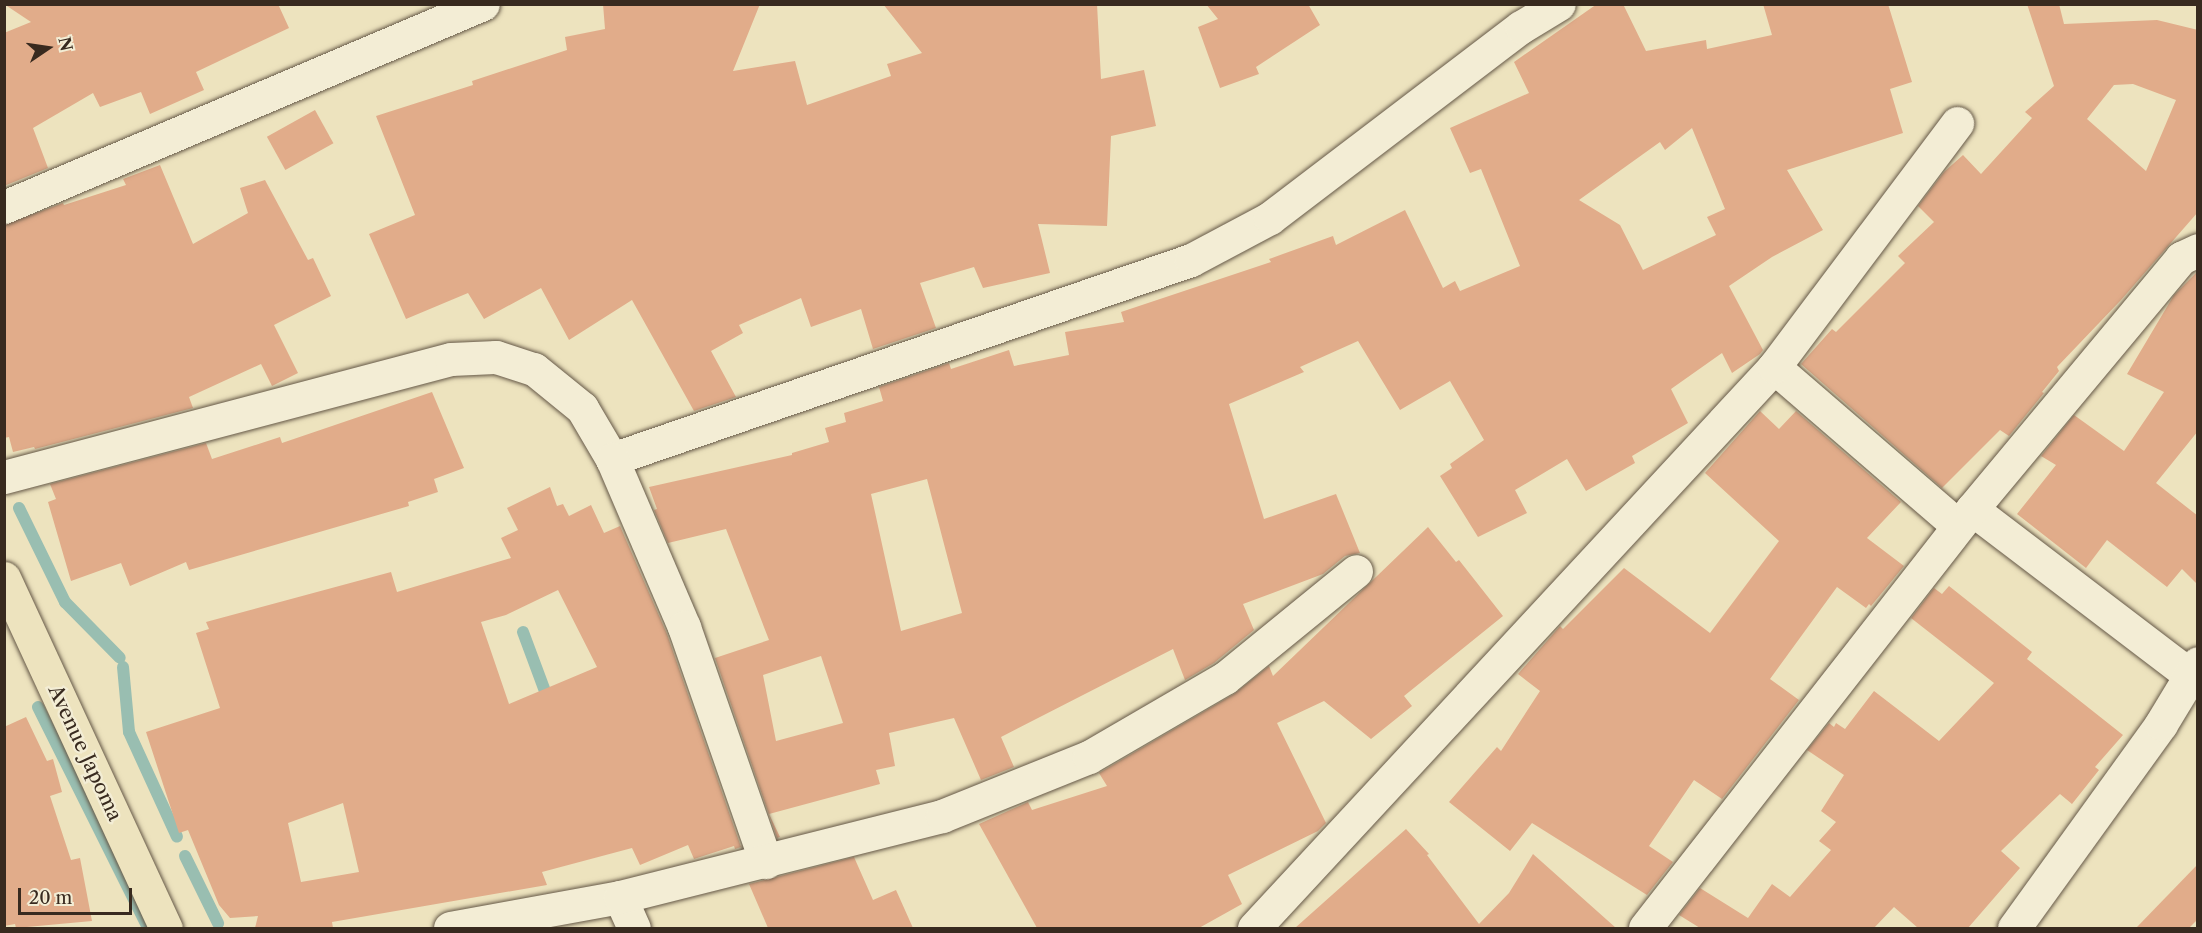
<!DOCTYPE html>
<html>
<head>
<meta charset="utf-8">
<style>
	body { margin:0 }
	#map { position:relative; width:2202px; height:933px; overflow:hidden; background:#ede3be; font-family:"Libre Caslon Text",serif }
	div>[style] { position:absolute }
	.stream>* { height:12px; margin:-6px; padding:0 6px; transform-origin:6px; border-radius:6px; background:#99beb1 }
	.building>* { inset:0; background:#e1ac8a; transform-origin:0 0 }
	.roads { filter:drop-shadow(0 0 2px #655847) drop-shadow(0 0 2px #655847) }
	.minor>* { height:33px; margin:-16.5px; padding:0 16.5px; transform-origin:16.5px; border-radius:16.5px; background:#f3edd5 }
	.major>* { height:33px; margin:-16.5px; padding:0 16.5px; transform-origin:16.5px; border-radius:16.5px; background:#ede3be }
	span { translate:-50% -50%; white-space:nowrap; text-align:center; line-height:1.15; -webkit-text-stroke:4.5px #f3edd5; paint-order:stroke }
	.street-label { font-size:20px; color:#382a1f }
	.frame { position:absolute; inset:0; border:6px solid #382a1f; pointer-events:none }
	.north { position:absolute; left:18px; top:18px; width:60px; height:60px; -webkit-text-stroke:4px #f3edd5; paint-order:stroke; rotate:77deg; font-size:16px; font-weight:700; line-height:24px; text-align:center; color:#382a1f }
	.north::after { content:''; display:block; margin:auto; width:21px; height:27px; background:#382a1f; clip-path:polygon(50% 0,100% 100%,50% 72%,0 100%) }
	.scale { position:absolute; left:18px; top:888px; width:114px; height:27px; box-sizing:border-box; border:3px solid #382a1f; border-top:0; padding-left:8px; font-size:18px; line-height:21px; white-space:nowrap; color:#382a1f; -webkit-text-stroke:4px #f3edd5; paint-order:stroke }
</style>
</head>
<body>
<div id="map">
	<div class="stream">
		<i style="left:19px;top:508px;width:105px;rotate:63.9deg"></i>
		<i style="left:65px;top:602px;width:78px;rotate:45.5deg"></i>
		<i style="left:523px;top:632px;width:75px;rotate:69.6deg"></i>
		<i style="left:123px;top:667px;width:65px;rotate:84.7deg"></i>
		<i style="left:129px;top:732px;width:115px;rotate:65.4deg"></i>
		<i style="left:38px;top:707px;width:247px;rotate:63.5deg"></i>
		<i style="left:185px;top:856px;width:75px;rotate:63.8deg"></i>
	</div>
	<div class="building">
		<i style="clip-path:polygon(4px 4px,278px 4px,289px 28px,196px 72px,204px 90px,150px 114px,141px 92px,100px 107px,93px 93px,33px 128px,48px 168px,4px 186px,4px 33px,31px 22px)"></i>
		<i style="clip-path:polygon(603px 4px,760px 4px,733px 71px,795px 61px,807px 105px,891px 76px,887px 64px,922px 53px,883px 4px,1097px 4px,1101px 79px,1144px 70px,1156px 126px,1111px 136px,1107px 226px,1038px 224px,1050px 273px,983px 288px,974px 267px,920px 283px,936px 328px,873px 349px,861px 309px,811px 327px,801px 298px,739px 325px,743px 333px,711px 351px,736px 397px,694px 411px,632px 300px,569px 340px,541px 288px,484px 319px,468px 293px,406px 319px,369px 234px,415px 215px,376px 116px,473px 85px,472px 81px,567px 50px,565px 37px,605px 29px)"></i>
		<i style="clip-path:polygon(1206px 4px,1308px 4px,1320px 25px,1256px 67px,1259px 74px,1220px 88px,1198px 27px,1218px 19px)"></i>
		<i style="clip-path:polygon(evenodd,1597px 4px,1623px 4px,1646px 51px,1706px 40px,1707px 49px,1772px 35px,1763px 4px,1888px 4px,1912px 82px,1890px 89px,1903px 133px,1787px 170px,1823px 230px,1772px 257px,1729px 286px,1763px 350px,1760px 354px,1732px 373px,1722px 353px,1671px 389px,1688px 423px,1632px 456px,1635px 463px,1586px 491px,1567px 459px,1515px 490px,1527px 513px,1478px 537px,1440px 476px,1452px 468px,1450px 464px,1484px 440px,1450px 381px,1400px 410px,1358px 341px,1300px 367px,1304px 372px,1229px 404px,1264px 519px,1336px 494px,1360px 553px,1345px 556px,1323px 574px,1243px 604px,1254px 630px,1214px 663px,1185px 680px,1173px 649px,1001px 737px,1014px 767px,981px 780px,954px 718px,889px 733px,895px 766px,876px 770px,880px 784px,769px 814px,780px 837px,777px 838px,715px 658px,769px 640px,726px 529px,668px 543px,654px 510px,657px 509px,649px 487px,792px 455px,792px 453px,829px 442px,825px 428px,846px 422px,844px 413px,883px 401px,879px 387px,949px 363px,951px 369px,1009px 350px,1014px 366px,1069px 355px,1065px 332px,1124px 322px,1121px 312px,1271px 262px,1269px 259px,1333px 236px,1336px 245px,1405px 210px,1443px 288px,1455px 281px,1460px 291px,1520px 266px,1481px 169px,1470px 173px,1450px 128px,1529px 93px,1514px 62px,1597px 4px,1692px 128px,1725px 209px,1707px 217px,1716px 235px,1643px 270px,1620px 225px,1579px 200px,1660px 142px,1665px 150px,1692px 128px,1597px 4px,927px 479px,962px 613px,901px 631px,871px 494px,927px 479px,1597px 4px,821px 656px,843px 723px,776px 741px,763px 675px,821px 656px)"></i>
		<i style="clip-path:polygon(evenodd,2027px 4px,2059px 4px,2064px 24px,2157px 20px,2198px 30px,2198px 212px,2121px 300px,2057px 367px,2059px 371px,2042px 392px,2044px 393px,2009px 436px,2000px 430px,1942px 488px,1801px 364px,1832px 329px,1836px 332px,1905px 263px,1898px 256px,1934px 222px,1918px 206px,1944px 172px,1963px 155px,1981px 174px,2032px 118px,2025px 112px,2054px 86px,2027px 4px,2133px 84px,2176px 100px,2146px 171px,2087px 119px,2114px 85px,2133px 84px)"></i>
		<i style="left:315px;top:110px;width:38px;height:55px;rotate:61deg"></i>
		<i style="clip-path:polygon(160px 165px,193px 244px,248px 213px,240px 188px,265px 180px,308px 260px,313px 258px,331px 296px,274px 325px,298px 373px,272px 386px,261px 364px,189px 397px,193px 408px,35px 449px,34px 447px,13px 452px,9px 437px,4px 438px,4px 225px,63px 203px,64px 205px,126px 185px,123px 179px)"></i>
		<i style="clip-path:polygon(2198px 271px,2198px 431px,2156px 483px,2198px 516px,2198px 585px,2182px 569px,2167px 587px,2107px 540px,2086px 568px,2017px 514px,2056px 465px,2041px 456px,2074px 415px,2124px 451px,2164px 392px,2127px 374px,2174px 295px)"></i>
		<i style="clip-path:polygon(432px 392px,464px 468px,434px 479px,438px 492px,408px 502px,409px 506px,189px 570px,186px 562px,130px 586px,121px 563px,71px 581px,48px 502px,56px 499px,50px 484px,206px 443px,212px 459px,280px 437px,282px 443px)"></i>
		<i style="clip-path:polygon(1760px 411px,1779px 429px,1796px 411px,1901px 502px,1867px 538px,1904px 566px,1871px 606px,1869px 604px,1866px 608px,1837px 587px,1770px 679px,1799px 700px,1722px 799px,1694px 780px,1649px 846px,1673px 862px,1647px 895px,1532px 823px,1510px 851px,1449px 802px,1497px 747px,1501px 751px,1540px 691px,1518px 674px,1560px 626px,1563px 629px,1624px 568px,1710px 633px,1779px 541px,1705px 473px)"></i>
		<i style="clip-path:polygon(evenodd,550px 487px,557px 506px,563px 504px,569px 516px,591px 505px,604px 533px,620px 526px,667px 634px,741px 847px,735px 849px,734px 846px,694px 859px,688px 845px,640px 865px,632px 848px,542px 872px,547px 885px,332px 922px,333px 928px,255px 928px,258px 916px,230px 918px,219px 905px,188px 830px,179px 833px,146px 732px,220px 708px,196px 633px,209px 629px,206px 622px,391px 572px,397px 592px,511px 558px,501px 538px,518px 530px,507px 508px,550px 487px,558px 590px,597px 667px,509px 704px,481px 622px,506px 615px,558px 590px,550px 487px,343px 803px,359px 872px,301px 882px,288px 823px,343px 803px)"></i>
		<i style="clip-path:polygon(1428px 527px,1456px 562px,1459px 560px,1503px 616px,1404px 696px,1412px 706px,1371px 739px,1324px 701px,1277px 723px,1326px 823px,1318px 831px,1228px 875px,1242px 904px,1199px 928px,1037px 928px,979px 824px,1028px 802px,1032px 810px,1107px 786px,1099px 773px,1234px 694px,1269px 666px,1273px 676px)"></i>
		<i style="clip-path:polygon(1949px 586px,2032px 652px,2027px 659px,2123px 735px,2095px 767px,2099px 770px,2072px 804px,2060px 794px,2001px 851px,2020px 868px,1968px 928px,1918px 928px,1894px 907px,1874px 928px,1700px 928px,1679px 915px,1700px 888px,1748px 918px,1772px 884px,1790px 897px,1831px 850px,1819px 841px,1836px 822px,1821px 811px,1844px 775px,1807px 750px,1829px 723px,1834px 727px,1836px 723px,1845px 729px,1874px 691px,1939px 741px,1994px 683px,1911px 618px,1934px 588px,1942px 594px)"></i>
		<i style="clip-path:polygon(26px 717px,47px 761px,53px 759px,62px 792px,50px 796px,71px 860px,80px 858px,92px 921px,16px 928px,15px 924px,4px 926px,4px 727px)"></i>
		<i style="clip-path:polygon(1406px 829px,1429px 854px,1427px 855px,1479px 924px,1509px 893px,1533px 854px,1616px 928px,1295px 928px)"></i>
		<i style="clip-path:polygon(854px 857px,873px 900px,896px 890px,913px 928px,768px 928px,749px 884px)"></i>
		<i style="clip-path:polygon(2198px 864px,2198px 919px,2189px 928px,2136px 928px)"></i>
	</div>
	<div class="roads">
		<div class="minor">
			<i style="left:4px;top:207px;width:520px;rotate:-22.97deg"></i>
			<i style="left:1774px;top:367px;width:243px;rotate:40.8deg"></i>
			<i style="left:612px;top:459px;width:612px;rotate:-18.97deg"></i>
			<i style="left:1191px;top:260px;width:89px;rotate:-28deg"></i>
			<i style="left:1270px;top:218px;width:315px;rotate:-37.3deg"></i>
			<i style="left:1521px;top:27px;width:44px;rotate:-31.2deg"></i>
			<i style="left:4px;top:477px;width:462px;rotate:-14.8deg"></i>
			<i style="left:451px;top:359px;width:45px;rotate:-2.5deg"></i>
			<i style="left:496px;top:357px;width:40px;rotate:18deg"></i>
			<i style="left:534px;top:369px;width:62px;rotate:39.1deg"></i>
			<i style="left:582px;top:408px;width:59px;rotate:59.5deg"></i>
			<i style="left:612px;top:459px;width:183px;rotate:66.8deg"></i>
			<i style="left:684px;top:627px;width:249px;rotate:70.8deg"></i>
			<i style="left:1972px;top:509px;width:274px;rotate:37.3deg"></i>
			<i style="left:620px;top:897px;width:34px;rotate:66deg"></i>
			<i style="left:450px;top:928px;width:173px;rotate:-10.3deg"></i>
			<i style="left:620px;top:897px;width:332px;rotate:-14.1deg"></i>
			<i style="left:942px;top:816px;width:158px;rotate:-21.9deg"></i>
			<i style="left:1089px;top:757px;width:157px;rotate:-30.2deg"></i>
			<i style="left:1225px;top:678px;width:169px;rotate:-39.2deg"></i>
			<i style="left:1254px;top:928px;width:765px;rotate:-47.17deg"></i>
			<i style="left:1774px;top:367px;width:305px;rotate:-53.1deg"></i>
			<i style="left:1645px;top:928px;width:531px;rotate:-52.03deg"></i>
			<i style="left:1972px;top:509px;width:327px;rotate:-50.2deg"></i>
			<i style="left:2181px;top:258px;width:19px;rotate:-25deg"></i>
			<i style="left:2014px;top:928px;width:251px;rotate:-54.2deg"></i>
			<i style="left:2161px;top:724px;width:71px;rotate:-58.8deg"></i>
		</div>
		<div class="major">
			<i style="left:4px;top:578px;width:386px;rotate:65.2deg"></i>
		</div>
	</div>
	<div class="street-label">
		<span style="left:85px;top:753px;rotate:65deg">Avenue Japoma</span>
	</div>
	<div class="frame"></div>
	<div class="north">N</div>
	<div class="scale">20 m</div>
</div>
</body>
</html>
